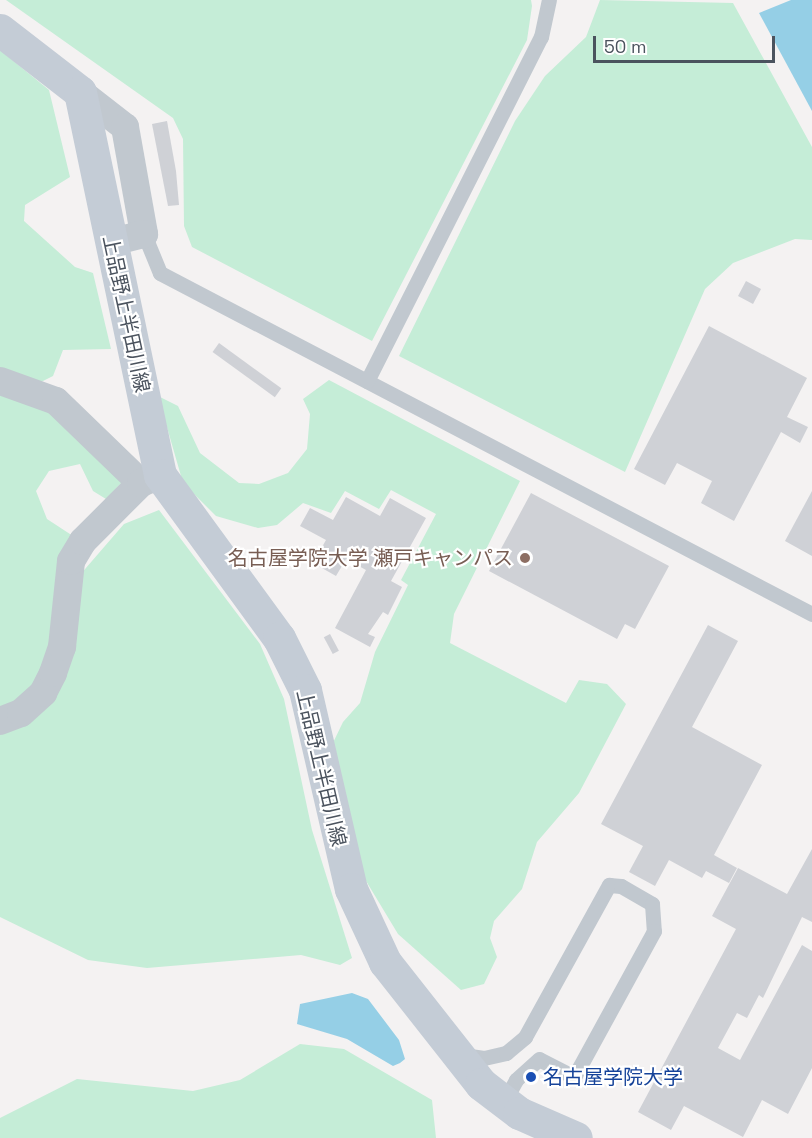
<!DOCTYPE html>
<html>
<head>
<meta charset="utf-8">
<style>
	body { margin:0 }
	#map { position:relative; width:812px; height:1138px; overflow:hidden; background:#f4f2f2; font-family:"Space Grotesk","Noto Sans JP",sans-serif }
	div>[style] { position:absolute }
	.green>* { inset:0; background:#c5edd7 }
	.water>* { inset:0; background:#95cfe6 }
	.building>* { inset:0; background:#cfd1d6; transform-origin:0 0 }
	.lane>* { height:15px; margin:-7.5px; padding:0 7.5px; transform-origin:7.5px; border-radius:7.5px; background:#c1c8cf }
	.street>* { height:28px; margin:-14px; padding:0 14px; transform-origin:14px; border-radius:14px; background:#c1c8cf }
	.secondary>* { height:33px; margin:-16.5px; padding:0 16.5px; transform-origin:16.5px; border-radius:16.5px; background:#c4ccd6 }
	.dots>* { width:16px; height:16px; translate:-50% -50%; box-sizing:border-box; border:3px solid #fff; border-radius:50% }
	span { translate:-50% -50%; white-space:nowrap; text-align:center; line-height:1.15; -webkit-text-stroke:4.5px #fff; paint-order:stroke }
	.street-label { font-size:20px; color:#4b535e }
	.education-label { font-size:20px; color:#785e54 }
	.right { translate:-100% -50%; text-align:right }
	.transit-label { font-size:20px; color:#164399 }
	.left { translate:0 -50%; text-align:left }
	.scale { position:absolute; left:593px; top:36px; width:182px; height:27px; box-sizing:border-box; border:3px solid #4b535e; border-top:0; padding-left:8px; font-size:18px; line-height:21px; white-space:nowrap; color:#4b535e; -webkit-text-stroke:4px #fff; paint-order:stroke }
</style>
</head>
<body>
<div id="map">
	<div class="green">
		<i style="clip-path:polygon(6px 0,531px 0,532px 6px,527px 40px,372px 341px,192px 247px,184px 226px,183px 139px,173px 118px)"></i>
		<i style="clip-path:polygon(600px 0,733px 3px,812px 147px,812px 240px,795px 239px,733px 263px,705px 289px,625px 472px,399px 356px,515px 121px,545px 76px,586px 37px)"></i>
		<i style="clip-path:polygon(0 50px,49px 90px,70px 177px,25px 205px,24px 221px,75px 267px,93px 273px,111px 349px,63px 350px,53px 376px,37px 384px,0 373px)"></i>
		<i style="clip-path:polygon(329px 380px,520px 481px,454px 614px,450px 643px,566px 703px,579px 680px,607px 684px,626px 704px,579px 793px,537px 842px,522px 889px,494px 921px,490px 938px,497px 957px,484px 984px,461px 990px,398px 934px,357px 866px,330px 749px,343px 722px,360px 703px,375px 652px,408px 585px,401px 580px,436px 514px,391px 490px,379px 509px,345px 491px,331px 513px,303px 503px,277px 525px,258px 528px,216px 516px,183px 483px,158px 396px,178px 406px,200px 453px,239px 483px,259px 484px,288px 473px,307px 449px,310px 414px,303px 399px)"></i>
		<i style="clip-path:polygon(0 389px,45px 404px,126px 478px,106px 499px,93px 491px,80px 464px,49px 471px,36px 491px,47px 519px,73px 536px,55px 636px,41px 681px,0 711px)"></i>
		<i style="clip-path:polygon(159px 510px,260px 644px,284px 699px,312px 830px,352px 958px,340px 965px,301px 955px,147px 968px,88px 960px,0 917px,0 728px,26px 718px,79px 576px,124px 524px)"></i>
		<i style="clip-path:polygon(300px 1044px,344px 1049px,432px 1100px,436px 1138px,0 1138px,0 1118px,77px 1079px,193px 1091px,240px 1080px)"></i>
	</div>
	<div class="water">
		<i style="clip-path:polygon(791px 0,812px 0,812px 111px,759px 13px)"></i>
		<i style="clip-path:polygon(352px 993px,368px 999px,399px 1040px,405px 1059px,400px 1063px,393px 1066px,347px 1039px,297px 1024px,300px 1004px)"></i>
	</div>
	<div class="building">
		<i style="clip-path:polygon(167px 121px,176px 171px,179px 205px,168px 206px,152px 124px)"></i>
		<i style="left:746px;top:281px;width:17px;height:17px;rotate:28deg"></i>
		<i style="clip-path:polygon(709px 326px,807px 378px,787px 417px,808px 427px,800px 443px,781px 432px,734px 521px,701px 503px,712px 481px,677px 463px,665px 485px,634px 469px)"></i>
		<i style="left:219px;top:343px;width:77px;height:11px;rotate:36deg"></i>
		<i style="clip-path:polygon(812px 491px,812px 556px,785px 541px)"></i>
		<i style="clip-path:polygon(531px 493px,669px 566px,635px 629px,625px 624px,617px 639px,489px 571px)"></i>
		<i style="clip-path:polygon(346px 497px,380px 516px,390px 498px,426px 518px,391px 581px,402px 587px,388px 615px,383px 612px,368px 634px,375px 637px,370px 647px,335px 628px,366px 570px,346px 559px,336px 576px,313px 563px,326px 540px,300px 526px,310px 508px,333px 520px)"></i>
		<i style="clip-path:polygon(708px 625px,738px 641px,692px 727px,762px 765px,714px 855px,737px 868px,729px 883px,706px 871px,702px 878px,669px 860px,655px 886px,629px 872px,643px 846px,601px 824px)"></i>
		<i style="left:330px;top:634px;width:19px;height:7px;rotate:62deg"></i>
		<i style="clip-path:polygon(812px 849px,812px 922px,802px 917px,763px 998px,759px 995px,747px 1018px,737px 1013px,718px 1048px,740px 1060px,802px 945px,812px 951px,812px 1068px,788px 1114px,762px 1100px,743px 1137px,684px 1106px,671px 1130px,638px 1112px,736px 929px,712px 916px,738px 868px,787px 894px)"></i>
	</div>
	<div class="lane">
		<i style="left:144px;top:234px;width:42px;rotate:67.7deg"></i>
		<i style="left:160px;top:273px;width:736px;rotate:27.61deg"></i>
		<i style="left:367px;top:381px;width:386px;rotate:-63.2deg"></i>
		<i style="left:541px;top:37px;width:38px;rotate:-78deg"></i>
		<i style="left:463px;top:1055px;width:21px;rotate:8deg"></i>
		<i style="left:484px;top:1058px;width:23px;rotate:-13deg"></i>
		<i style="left:506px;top:1053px;width:25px;rotate:-40deg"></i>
		<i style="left:525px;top:1037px;width:174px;rotate:-61.1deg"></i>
		<i style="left:609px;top:885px;width:12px;rotate:5deg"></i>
		<i style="left:621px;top:886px;width:36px;rotate:30deg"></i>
		<i style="left:652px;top:904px;width:27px;rotate:86deg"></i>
		<i style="left:654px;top:931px;width:166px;rotate:118.7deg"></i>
		<i style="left:574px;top:1077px;width:39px;rotate:-153deg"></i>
		<i style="left:539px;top:1059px;width:31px;rotate:138deg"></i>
		<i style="left:516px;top:1080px;width:23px;rotate:119deg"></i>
	</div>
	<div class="street">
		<i style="left:80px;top:92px;width:57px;rotate:37.9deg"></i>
		<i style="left:125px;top:127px;width:109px;rotate:79.9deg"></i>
		<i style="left:144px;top:234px;width:34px;rotate:166deg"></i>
		<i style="left:0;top:381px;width:59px;rotate:19.7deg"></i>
		<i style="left:56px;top:401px;width:118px;rotate:44deg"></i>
		<i style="left:0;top:721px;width:22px;rotate:-21deg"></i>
		<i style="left:21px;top:713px;width:30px;rotate:-42deg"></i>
		<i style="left:43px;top:693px;width:22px;rotate:-63deg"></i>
		<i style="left:53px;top:673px;width:28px;rotate:-71deg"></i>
		<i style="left:62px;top:647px;width:86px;rotate:-84deg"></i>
		<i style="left:71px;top:561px;width:23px;rotate:-59deg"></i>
		<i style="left:83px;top:541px;width:82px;rotate:-45deg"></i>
		<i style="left:141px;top:483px;width:21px;rotate:-23deg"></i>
	</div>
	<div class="secondary">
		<i style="left:0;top:30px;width:101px;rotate:37.8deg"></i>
		<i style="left:80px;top:92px;width:391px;rotate:78.2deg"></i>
		<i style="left:160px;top:475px;width:202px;rotate:53.9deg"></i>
		<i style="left:279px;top:638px;width:58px;rotate:63.4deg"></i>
		<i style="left:305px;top:690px;width:204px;rotate:77deg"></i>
		<i style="left:351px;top:889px;width:81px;rotate:65deg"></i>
		<i style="left:385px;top:962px;width:155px;rotate:51.8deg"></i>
		<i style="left:481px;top:1084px;width:48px;rotate:37.3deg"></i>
		<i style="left:519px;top:1113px;width:62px;rotate:23.7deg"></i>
	</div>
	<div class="dots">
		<i style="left:525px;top:558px;background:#8d6e63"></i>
		<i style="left:531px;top:1077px;background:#1a4fb4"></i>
	</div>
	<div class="street-label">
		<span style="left:126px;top:314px;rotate:78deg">上品野上半田川線</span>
		<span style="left:321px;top:768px;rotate:77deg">上品野上半田川線</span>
	</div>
	<div class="education-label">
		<span class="right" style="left:513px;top:558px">名古屋学院大学 瀬戸キャンパス</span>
	</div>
	<div class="transit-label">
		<span class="left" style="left:543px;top:1077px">名古屋学院大学</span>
	</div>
	<div class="scale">50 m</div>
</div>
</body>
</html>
